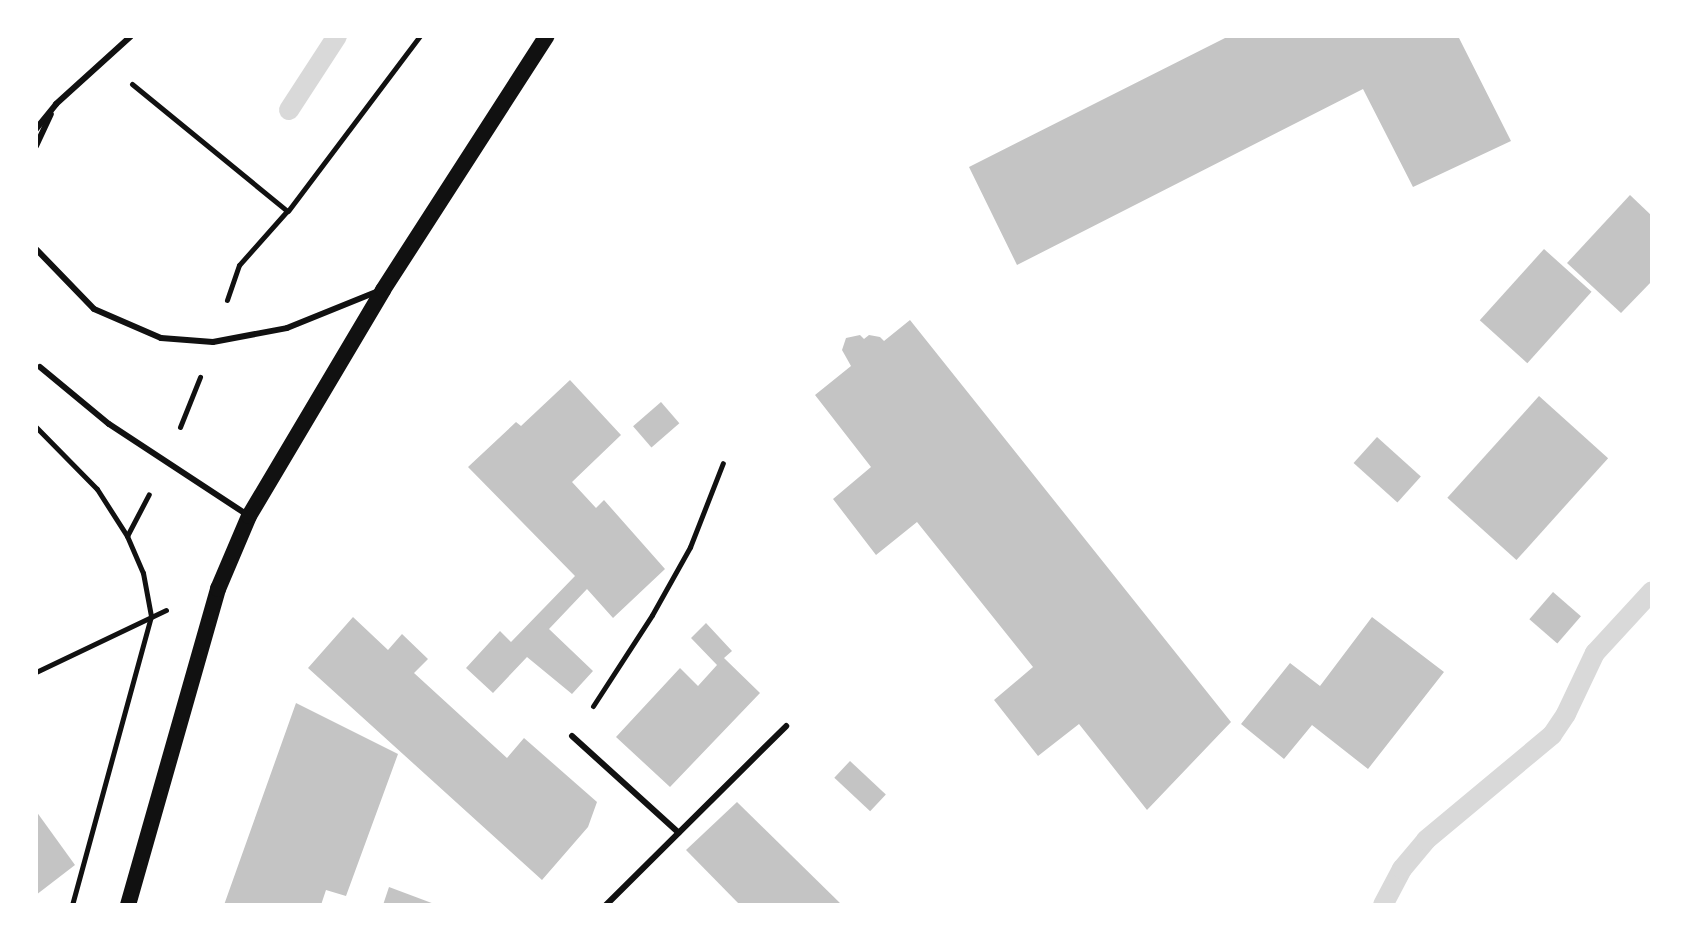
<!DOCTYPE html>
<html>
<head>
<meta charset="utf-8">
<style>
	body { margin:0 }
	#map { position:relative; width:1688px; height:941px; overflow:hidden; background:#fff; font-family:Lato,sans-serif }
	div>[style] { position:absolute }
	.stream>* { height:20px; margin:-10px; padding:0 10px; transform-origin:10px; border-radius:10px; background:#d9d9d9 }
	.building>* { inset:0; background:#c4c4c4; transform-origin:0 0 }
	.path>* { height:5px; margin:-2.5px; padding:0 2.5px; transform-origin:2.5px; border-radius:2.5px; background:#111 }
	.service>* { height:6px; margin:-3px; padding:0 3px; transform-origin:3px; border-radius:3px; background:#111 }
	.secondary>* { height:16px; margin:-8px; padding:0 8px; transform-origin:8px; border-radius:8px; background:#111 }
	span { translate:-50% -50%; white-space:nowrap; text-align:center; line-height:1.15; -webkit-text-stroke:7px #fff; paint-order:stroke }
	.frame { position:absolute; inset:0; border:38px solid #fff; pointer-events:none }
</style>
</head>
<body>
<div id="map">
	<div class="stream">
		<i style="left:289px;top:110px;width:88px;rotate:-57deg"></i>
		<i style="left:1383px;top:905px;width:41px;rotate:-62.2deg"></i>
		<i style="left:1402px;top:869px;width:38px;rotate:-50deg"></i>
		<i style="left:1426px;top:840px;width:164px;rotate:-39.8deg"></i>
		<i style="left:1552px;top:735px;width:25px;rotate:-56deg"></i>
		<i style="left:1566px;top:714px;width:68px;rotate:-64.6deg"></i>
		<i style="left:1595px;top:653px;width:84px;rotate:-47.4deg"></i>
	</div>
	<div class="building">
		<i style="clip-path:polygon(1229px 36px,1458px 36px,1511px 141px,1413px 187px,1363px 89px,1017px 265px,969px 167px)"></i>
		<i style="clip-path:polygon(1630px 195px,1652px 216px,1652px 281px,1621px 313px,1567px 263px)"></i>
		<i style="left:1544px;top:249px;width:64px;height:96px;rotate:42deg"></i>
		<i style="clip-path:polygon(910px 320px,1231px 722px,1147px 810px,1079px 724px,1038px 756px,994px 700px,1033px 667px,917px 522px,876px 555px,833px 499px,871px 467px,815px 395px,851px 366px,842px 350px,846px 338px,860px 335px,864px 339px,869px 335px,880px 337px,884px 341px)"></i>
		<i style="clip-path:polygon(570px 380px,621px 435px,572px 482px,596px 508px,604px 500px,665px 569px,613px 618px,587px 589px,549px 629px,593px 671px,572px 694px,527px 657px,493px 693px,466px 668px,500px 631px,511px 642px,575px 576px,468px 467px,516px 422px,521px 426px)"></i>
		<i style="left:1539px;top:396px;width:93px;height:137px;rotate:42deg"></i>
		<i style="left:661px;top:402px;width:28px;height:37px;rotate:49deg"></i>
		<i style="left:1377px;top:437px;width:59px;height:35px;rotate:42deg"></i>
		<i style="left:1553px;top:592px;width:37px;height:36px;rotate:41deg"></i>
		<i style="clip-path:polygon(353px 617px,388px 650px,402px 634px,428px 659px,414px 673px,507px 758px,524px 738px,597px 802px,588px 827px,542px 880px,308px 668px)"></i>
		<i style="clip-path:polygon(1372px 617px,1444px 672px,1368px 769px,1312px 725px,1284px 759px,1241px 724px,1290px 663px,1320px 686px)"></i>
		<i style="clip-path:polygon(706px 623px,732px 651px,724px 658px,760px 693px,670px 787px,616px 737px,680px 668px,698px 686px,717px 665px,691px 638px)"></i>
		<i style="clip-path:polygon(296px 703px,398px 754px,346px 896px,326px 890px,321px 905px,224px 905px)"></i>
		<i style="left:850px;top:761px;width:49px;height:23px;rotate:43deg"></i>
		<i style="clip-path:polygon(737px 802px,842px 905px,740px 905px,686px 850px)"></i>
		<i style="clip-path:polygon(36px 811px,75px 865px,36px 895px)"></i>
		<i style="clip-path:polygon(389px 887px,437px 905px,383px 905px)"></i>
	</div>
	<div class="path">
		<i style="left:132px;top:84px;width:200px;rotate:39.3deg"></i>
		<i style="left:287px;top:211px;width:72px;rotate:131.6deg"></i>
		<i style="left:239px;top:265px;width:37px;rotate:109deg"></i>
		<i style="left:288px;top:211px;width:219px;rotate:-53deg"></i>
		<i style="left:36px;top:427px;width:87px;rotate:45.5deg"></i>
		<i style="left:97px;top:489px;width:56px;rotate:57.4deg"></i>
		<i style="left:180px;top:427px;width:54px;rotate:-68.2deg"></i>
		<i style="left:36px;top:672px;width:144px;rotate:-25.5deg"></i>
		<i style="left:593px;top:706px;width:108px;rotate:-57deg"></i>
		<i style="left:652px;top:615px;width:78px;rotate:-60.8deg"></i>
		<i style="left:690px;top:547px;width:90px;rotate:-68.6deg"></i>
		<i style="left:72px;top:905px;width:300px;rotate:-74.7deg"></i>
		<i style="left:151px;top:616px;width:44px;rotate:-100.5deg"></i>
		<i style="left:143px;top:573px;width:40px;rotate:-113.4deg"></i>
		<i style="left:127px;top:536px;width:47px;rotate:-62.4deg"></i>
	</div>
	<div class="service">
		<i style="left:36px;top:129px;width:32px;rotate:-51deg"></i>
		<i style="left:56px;top:104px;width:101px;rotate:-42.2deg"></i>
		<i style="left:36px;top:146px;width:35px;rotate:-65deg"></i>
		<i style="left:36px;top:249px;width:83px;rotate:46deg"></i>
		<i style="left:94px;top:309px;width:73px;rotate:23.4deg"></i>
		<i style="left:161px;top:338px;width:52px;rotate:4.4deg"></i>
		<i style="left:213px;top:342px;width:75px;rotate:-10.7deg"></i>
		<i style="left:287px;top:328px;width:96px;rotate:-22deg"></i>
		<i style="left:40px;top:367px;width:89px;rotate:39.6deg"></i>
		<i style="left:109px;top:424px;width:164px;rotate:33.3deg"></i>
		<i style="left:572px;top:736px;width:144px;rotate:42.2deg"></i>
		<i style="left:606px;top:905px;width:254px;rotate:-44.8deg"></i>
	</div>
	<div class="secondary">
		<i style="left:128px;top:905px;width:329px;rotate:-74.1deg"></i>
		<i style="left:218px;top:589px;width:79px;rotate:-67deg"></i>
		<i style="left:249px;top:516px;width:263px;rotate:-59.3deg"></i>
		<i style="left:383px;top:290px;width:302px;rotate:-57.2deg"></i>
	</div>
	<div class="frame"></div>
</div>
</body>
</html>
